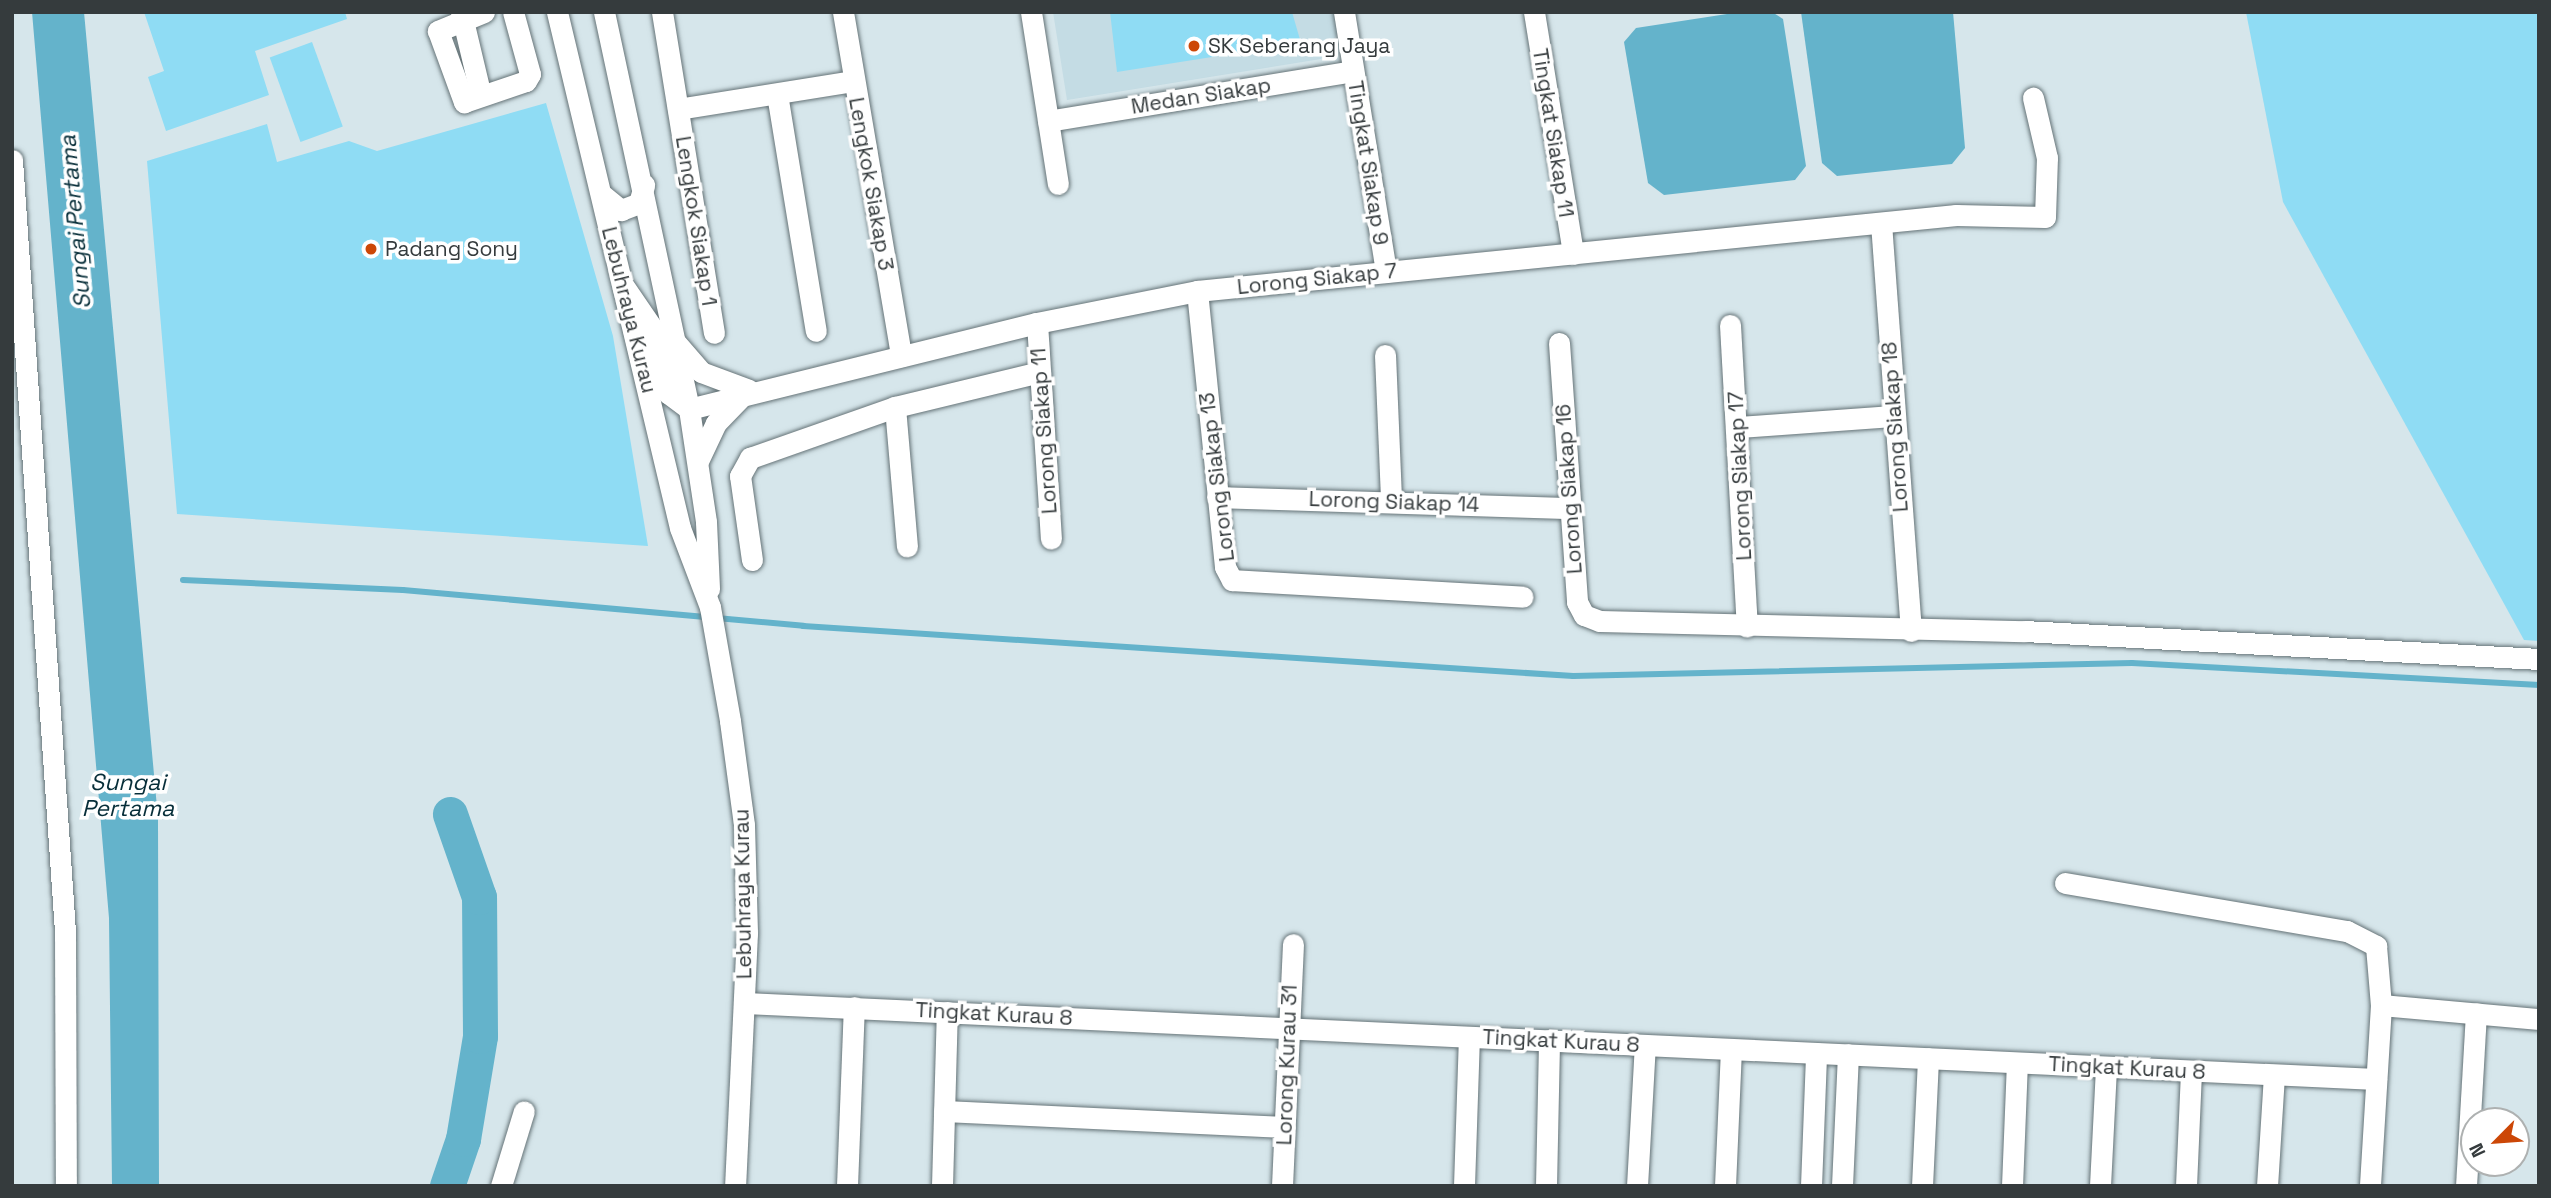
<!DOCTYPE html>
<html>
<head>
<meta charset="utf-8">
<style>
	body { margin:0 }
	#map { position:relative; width:2551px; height:1198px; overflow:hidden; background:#d6e6eb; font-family:"Space Grotesk",sans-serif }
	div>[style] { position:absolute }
	.built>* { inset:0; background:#c4dce4 }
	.green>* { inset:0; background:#8fdcf4; transform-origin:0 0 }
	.water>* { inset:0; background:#64b3cb }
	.stream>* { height:6px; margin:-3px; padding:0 3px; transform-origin:3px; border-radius:3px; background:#64b3cb }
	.river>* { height:35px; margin:-17.5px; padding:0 17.5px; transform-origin:17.5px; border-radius:17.5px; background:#64b3cb }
	.roads { filter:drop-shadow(0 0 2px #657377) drop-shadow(0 0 2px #657377) }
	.minor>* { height:21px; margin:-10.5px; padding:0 10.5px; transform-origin:10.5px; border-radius:10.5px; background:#fff }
	.dots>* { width:19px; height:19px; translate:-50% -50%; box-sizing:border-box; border:4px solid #fff; border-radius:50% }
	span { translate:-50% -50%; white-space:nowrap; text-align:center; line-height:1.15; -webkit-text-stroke:7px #fff; paint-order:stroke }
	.poi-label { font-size:21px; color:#353b3d }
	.left { translate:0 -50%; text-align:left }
	.street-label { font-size:21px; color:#353b3d }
	.water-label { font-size:23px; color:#072e39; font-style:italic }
	.frame { position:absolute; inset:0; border:14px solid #353b3d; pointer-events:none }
	.north { position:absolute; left:2460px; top:1107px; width:70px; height:70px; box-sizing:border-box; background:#fff; border:2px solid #aeb1b1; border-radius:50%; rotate:245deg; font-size:19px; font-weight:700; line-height:28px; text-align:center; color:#353b3d }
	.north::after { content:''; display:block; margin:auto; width:24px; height:32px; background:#cc4707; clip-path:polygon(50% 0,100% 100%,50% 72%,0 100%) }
</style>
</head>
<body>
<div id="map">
	<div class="built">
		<i style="clip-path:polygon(1053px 12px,1334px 12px,1338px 33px,1321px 59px,1067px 100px)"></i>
	</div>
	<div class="green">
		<i style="clip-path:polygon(144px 12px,345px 12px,347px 19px,255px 51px,269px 95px,166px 131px,148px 77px,164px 71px)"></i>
		<i style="clip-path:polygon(1110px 12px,1292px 12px,1301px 43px,1117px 72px)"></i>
		<i style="clip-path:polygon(2246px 12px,2539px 12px,2539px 641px,2524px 640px,2283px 202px)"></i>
		<i style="left:312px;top:42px;width:90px;height:45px;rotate:70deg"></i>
		<i style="clip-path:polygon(546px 103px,613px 336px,648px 546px,177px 514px,147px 161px,267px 124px,277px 162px,349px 141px,377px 151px)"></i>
	</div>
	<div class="water">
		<i style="clip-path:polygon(32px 12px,84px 12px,158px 818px,159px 1186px,112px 1186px,109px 918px)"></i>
		<i style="clip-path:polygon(1740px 12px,1772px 12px,1783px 19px,1806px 166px,1795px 180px,1664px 195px,1648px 183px,1624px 42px,1636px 28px)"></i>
		<i style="clip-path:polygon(1801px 12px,1953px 12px,1965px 148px,1952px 164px,1837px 176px,1822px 163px)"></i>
	</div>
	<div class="stream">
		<i style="left:183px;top:580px;width:220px;rotate:2.6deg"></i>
		<i style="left:403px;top:590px;width:402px;rotate:5.1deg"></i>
		<i style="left:803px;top:626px;width:772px;rotate:3.72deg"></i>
		<i style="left:1573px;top:676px;width:559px;rotate:-1.33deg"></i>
		<i style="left:2132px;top:663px;width:408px;rotate:3.1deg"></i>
	</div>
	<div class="river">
		<i style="left:447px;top:1186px;width:50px;rotate:-71.2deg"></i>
		<i style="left:463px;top:1139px;width:104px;rotate:-80.6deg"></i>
		<i style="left:480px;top:1036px;width:139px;rotate:-90.4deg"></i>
		<i style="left:479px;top:897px;width:88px;rotate:-109.3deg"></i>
	</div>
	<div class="roads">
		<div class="minor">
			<i style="left:461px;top:12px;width:86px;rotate:76.6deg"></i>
			<i style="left:484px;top:12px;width:50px;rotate:157.6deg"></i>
			<i style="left:438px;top:31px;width:76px;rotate:69.9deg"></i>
			<i style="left:464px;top:102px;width:65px;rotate:-18.7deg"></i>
			<i style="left:526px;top:81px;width:8px;rotate:-60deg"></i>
			<i style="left:530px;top:74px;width:64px;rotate:-105.3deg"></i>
			<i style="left:557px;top:12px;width:530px;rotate:76.59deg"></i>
			<i style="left:680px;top:528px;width:85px;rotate:69.2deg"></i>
			<i style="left:710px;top:607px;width:116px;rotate:80deg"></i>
			<i style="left:730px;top:721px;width:105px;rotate:82.3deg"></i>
			<i style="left:744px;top:825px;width:108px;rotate:88.4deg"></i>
			<i style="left:747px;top:933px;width:253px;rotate:92.7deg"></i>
			<i style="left:604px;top:12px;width:406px;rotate:77.9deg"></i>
			<i style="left:689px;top:409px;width:114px;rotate:81.4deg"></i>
			<i style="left:706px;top:522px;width:67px;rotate:87.4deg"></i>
			<i style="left:662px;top:12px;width:325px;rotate:80.8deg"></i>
			<i style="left:843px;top:12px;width:349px;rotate:80.4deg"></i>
			<i style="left:1031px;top:12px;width:174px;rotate:81.1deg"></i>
			<i style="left:1344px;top:12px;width:263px;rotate:80.8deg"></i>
			<i style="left:1534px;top:12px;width:245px;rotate:80.8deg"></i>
			<i style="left:777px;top:94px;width:240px;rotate:80.7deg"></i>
			<i style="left:678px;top:109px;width:177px;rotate:-9.1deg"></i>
			<i style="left:1048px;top:121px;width:309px;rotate:-9.3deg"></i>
			<i style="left:12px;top:160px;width:773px;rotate:86.07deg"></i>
			<i style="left:65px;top:931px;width:255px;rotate:89.8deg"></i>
			<i style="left:601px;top:194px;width:26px;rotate:39deg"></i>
			<i style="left:621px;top:210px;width:19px;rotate:-21deg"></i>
			<i style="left:639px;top:203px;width:19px;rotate:-74deg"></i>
			<i style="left:1881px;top:223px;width:409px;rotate:85.8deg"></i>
			<i style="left:623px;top:285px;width:53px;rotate:55.7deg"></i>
			<i style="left:653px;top:329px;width:66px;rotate:76.8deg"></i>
			<i style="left:668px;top:393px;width:26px;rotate:37deg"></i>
			<i style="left:689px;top:409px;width:358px;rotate:-13.9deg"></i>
			<i style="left:1037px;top:323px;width:163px;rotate:-11.3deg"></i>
			<i style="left:1197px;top:291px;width:763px;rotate:-5.72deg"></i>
			<i style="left:1956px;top:215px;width:89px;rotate:1.3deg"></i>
			<i style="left:2045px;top:217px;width:59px;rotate:-88.1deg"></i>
			<i style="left:2047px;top:158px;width:62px;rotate:-103.1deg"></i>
			<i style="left:1197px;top:291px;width:277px;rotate:84.2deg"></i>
			<i style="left:1225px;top:567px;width:15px;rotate:62deg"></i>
			<i style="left:1232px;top:580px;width:291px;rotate:3.3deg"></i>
			<i style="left:1037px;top:323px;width:216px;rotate:86.3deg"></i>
			<i style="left:1730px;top:325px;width:302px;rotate:86.8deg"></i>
			<i style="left:676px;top:343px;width:38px;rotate:49deg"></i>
			<i style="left:701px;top:372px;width:51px;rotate:20.6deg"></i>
			<i style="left:1559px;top:343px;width:260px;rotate:86deg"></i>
			<i style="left:1577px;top:602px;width:15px;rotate:62deg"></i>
			<i style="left:1584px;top:615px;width:17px;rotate:21deg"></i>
			<i style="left:1600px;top:621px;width:424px;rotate:1.4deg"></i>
			<i style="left:2024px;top:631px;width:516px;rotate:3.11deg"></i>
			<i style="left:1385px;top:355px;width:145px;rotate:87.6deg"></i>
			<i style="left:895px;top:407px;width:140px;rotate:85.1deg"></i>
			<i style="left:1739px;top:427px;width:154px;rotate:-4.1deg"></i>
			<i style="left:698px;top:461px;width:42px;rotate:-64.7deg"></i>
			<i style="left:716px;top:423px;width:40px;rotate:-46deg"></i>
			<i style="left:1217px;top:497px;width:354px;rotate:1.8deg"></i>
			<i style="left:752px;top:560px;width:85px;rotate:-98.1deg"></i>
			<i style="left:740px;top:476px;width:21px;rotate:-61deg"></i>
			<i style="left:750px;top:458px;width:154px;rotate:-19.4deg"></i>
			<i style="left:895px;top:407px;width:149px;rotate:-13.6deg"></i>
			<i style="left:2065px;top:883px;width:286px;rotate:9.7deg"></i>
			<i style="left:2347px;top:931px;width:33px;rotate:27deg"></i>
			<i style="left:2376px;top:946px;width:59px;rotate:85.2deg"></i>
			<i style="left:2381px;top:1005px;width:181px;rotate:93.5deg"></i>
			<i style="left:745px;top:1003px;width:1633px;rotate:2.67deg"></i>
			<i style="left:2381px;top:1005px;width:159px;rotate:5.1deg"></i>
			<i style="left:944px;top:1111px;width:341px;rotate:2.7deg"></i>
			<i style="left:501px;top:1186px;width:78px;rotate:-73deg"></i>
			<i style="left:847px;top:1186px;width:179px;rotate:-87.8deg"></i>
			<i style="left:942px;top:1186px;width:174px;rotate:-88.4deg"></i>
			<i style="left:1282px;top:1186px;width:242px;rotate:-87.4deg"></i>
			<i style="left:1464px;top:1186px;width:149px;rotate:-88.1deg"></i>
			<i style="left:1546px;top:1186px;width:146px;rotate:-88.8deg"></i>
			<i style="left:1637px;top:1186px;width:141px;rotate:-86.8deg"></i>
			<i style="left:1725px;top:1186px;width:137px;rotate:-87.5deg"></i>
			<i style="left:1811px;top:1186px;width:133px;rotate:-87.8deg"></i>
			<i style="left:1842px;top:1186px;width:132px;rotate:-87.4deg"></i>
			<i style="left:1922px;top:1186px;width:128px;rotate:-87.3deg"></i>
			<i style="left:2012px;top:1186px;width:123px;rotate:-87.7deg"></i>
			<i style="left:2100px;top:1186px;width:119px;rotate:-87.1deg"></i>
			<i style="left:2186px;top:1186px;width:115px;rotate:-87.5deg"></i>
			<i style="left:2267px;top:1186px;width:111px;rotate:-86.4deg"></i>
			<i style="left:2466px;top:1186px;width:173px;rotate:-86.7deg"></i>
		</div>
	</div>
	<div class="dots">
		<i style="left:1194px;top:46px;background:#cc4707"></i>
		<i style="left:371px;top:249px;background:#cc4707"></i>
	</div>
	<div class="poi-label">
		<span class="left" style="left:1208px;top:46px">SK Seberang Jaya</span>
		<span class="left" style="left:385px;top:249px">Padang Sony</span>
	</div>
	<div class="street-label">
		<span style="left:1201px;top:96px;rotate:-9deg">Medan Siakap</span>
		<span style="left:1553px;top:133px;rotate:81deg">Tingkat Siakap 11</span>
		<span style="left:1368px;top:163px;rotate:81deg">Tingkat Siakap 9</span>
		<span style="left:871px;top:184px;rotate:80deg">Lengkok Siakap 3</span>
		<span style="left:696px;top:221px;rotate:81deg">Lengkok Siakap 1</span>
		<span style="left:1317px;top:279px;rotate:-6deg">Lorong Siakap 7</span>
		<span style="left:629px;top:310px;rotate:76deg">Lebuhraya Kurau</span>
		<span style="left:1895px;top:427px;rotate:-94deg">Lorong Siakap 18</span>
		<span style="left:1044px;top:431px;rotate:-94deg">Lorong Siakap 11</span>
		<span style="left:1740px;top:476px;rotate:-93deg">Lorong Siakap 17</span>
		<span style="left:1217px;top:477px;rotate:-97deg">Lorong Siakap 13</span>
		<span style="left:1569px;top:489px;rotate:-94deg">Lorong Siakap 16</span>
		<span style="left:1394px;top:502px;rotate:2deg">Lorong Siakap 14</span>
		<span style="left:743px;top:894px;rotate:-91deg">Lebuhraya Kurau</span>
		<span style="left:994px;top:1014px;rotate:3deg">Tingkat Kurau 8</span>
		<span style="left:1561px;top:1041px;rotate:3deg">Tingkat Kurau 8</span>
		<span style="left:1287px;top:1065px;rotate:-88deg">Lorong Kurau 31</span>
		<span style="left:2127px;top:1068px;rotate:3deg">Tingkat Kurau 8</span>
	</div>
	<div class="water-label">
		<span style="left:75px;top:222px;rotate:-95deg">Sungai Pertama</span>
		<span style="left:128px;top:795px">Sungai<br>Pertama</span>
	</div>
	<div class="frame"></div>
	<div class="north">N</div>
</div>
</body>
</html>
